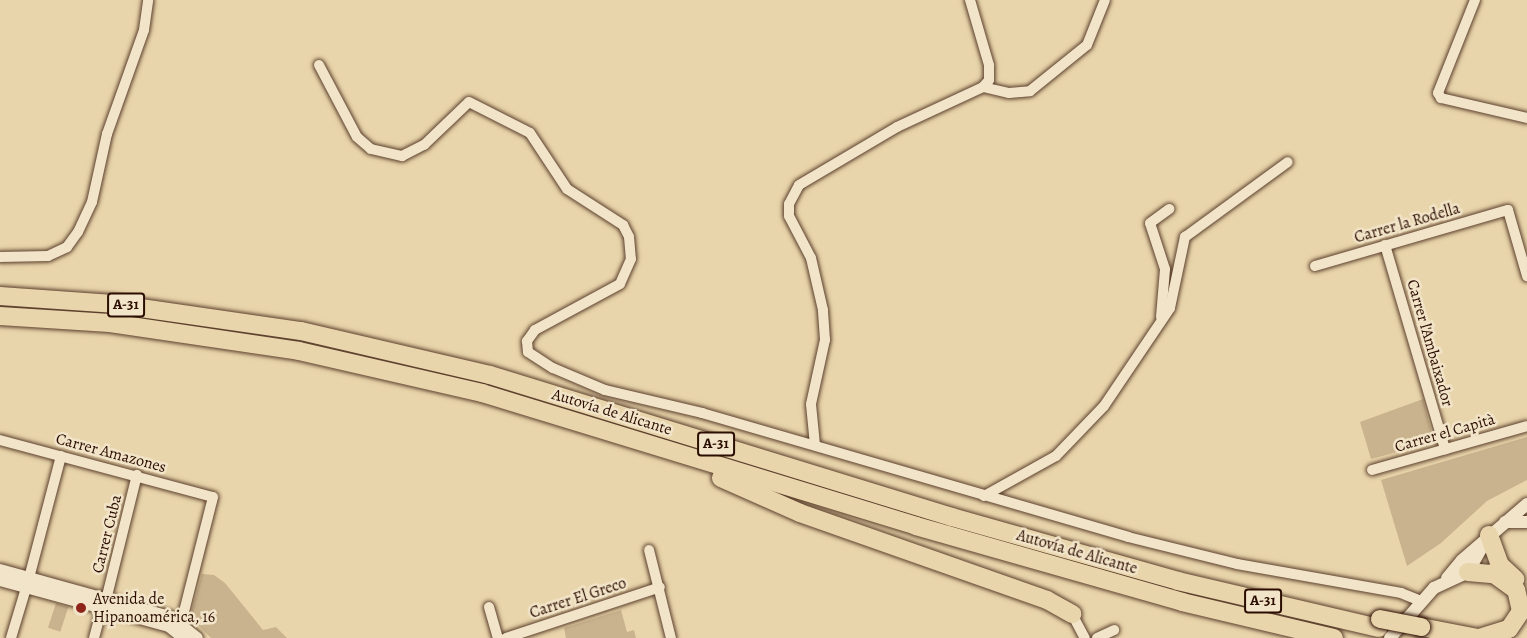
<!DOCTYPE html>
<html>
<head>
<meta charset="utf-8">
<style>
	body { margin:0 }
	#map { position:relative; width:1527px; height:638px; overflow:hidden; background:#e9d5ab; font-family:Alegreya,serif }
	div>[style] { position:absolute }
	.green>* { inset:0; background:#c9b38e; transform-origin:0 0 }
	.roads { filter:drop-shadow(0 0 2px #5b3f2c) drop-shadow(0 0 2px #5b3f2c) }
	.minor>* { height:10px; margin:-5px; padding:0 5px; transform-origin:5px; border-radius:5px; background:#f1e4c8 }
	.tertiary>* { height:12px; margin:-6px; padding:0 6px; transform-origin:6px; border-radius:6px; background:#f1e4c8 }
	.motorway>* { height:18px; margin:-9px; padding:0 9px; transform-origin:9px; border-radius:9px; background:#e9d5ab }
	.bridges { filter:drop-shadow(0 0 2px #2c0d01) drop-shadow(0 0 2px #2c0d01) }
	.motorway-bridge>* { height:18px; margin:-9px; padding:0 9px; transform-origin:9px; border-radius:9px; background:#e9d5ab }
	.dots>* { width:16px; height:16px; translate:-50% -50%; box-sizing:border-box; border:3px solid #f1e4c8; border-radius:50% }
	span { translate:-50% -50%; white-space:nowrap; text-align:center; line-height:1.15; -webkit-text-stroke:5px #f1e4c8; paint-order:stroke }
	.shield-label span { padding:2px 4px; background:#f1e4c8; border:2px solid; border-radius:4px; -webkit-text-stroke-width:0 }
	.shield-label { font-size:15px; color:#2c0d01; font-weight:700 }
	.street-label { font-size:16px; color:#2c0d01 }
	.poi-label { font-size:16px; color:#2c0d01 }
	.left { translate:0 -50%; text-align:left }
</style>
</head>
<body>
<div id="map">
	<div class="green">
		<i style="clip-path:polygon(1423px 399px,1434px 442px,1371px 459px,1360px 422px)"></i>
		<i style="clip-path:polygon(1527px 437px,1527px 480px,1487px 501px,1441px 543px,1407px 566px,1381px 480px)"></i>
		<i style="clip-path:polygon(202px 574px,214px 575px,225px 583px,263px 630px,276px 627px,287px 638px,211px 638px,190px 617px)"></i>
		<i style="left:56px;top:603px;width:13px;height:26px;rotate:18deg"></i>
		<i style="clip-path:polygon(621px 610px,627px 632px,634px 630px,636px 638px,566px 638px,564px 628px)"></i>
	</div>
	<div class="roads">
		<div class="minor">
			<i style="left:1475px;top:0;width:100px;rotate:111.7deg"></i>
			<i style="left:1438px;top:93px;width:6px;rotate:59deg"></i>
			<i style="left:1441px;top:98px;width:88px;rotate:13.1deg"></i>
			<i style="left:319px;top:65px;width:81px;rotate:62.2deg"></i>
			<i style="left:357px;top:137px;width:18px;rotate:41deg"></i>
			<i style="left:371px;top:149px;width:32px;rotate:13deg"></i>
			<i style="left:402px;top:156px;width:25px;rotate:-27deg"></i>
			<i style="left:424px;top:145px;width:62px;rotate:-43.7deg"></i>
			<i style="left:469px;top:102px;width:68px;rotate:26.9deg"></i>
			<i style="left:530px;top:133px;width:67px;rotate:56.5deg"></i>
			<i style="left:567px;top:189px;width:67px;rotate:32.7deg"></i>
			<i style="left:623px;top:225px;width:13px;rotate:63deg"></i>
			<i style="left:629px;top:237px;width:22px;rotate:85deg"></i>
			<i style="left:631px;top:259px;width:27px;rotate:114deg"></i>
			<i style="left:620px;top:284px;width:97px;rotate:151.6deg"></i>
			<i style="left:535px;top:330px;width:14px;rotate:126deg"></i>
			<i style="left:527px;top:341px;width:11px;rotate:85deg"></i>
			<i style="left:528px;top:352px;width:30px;rotate:33deg"></i>
			<i style="left:553px;top:368px;width:56px;rotate:22.9deg"></i>
			<i style="left:605px;top:390px;width:100px;rotate:13.3deg"></i>
			<i style="left:702px;top:413px;width:444px;rotate:16.2deg"></i>
			<i style="left:1128px;top:537px;width:112px;rotate:13.9deg"></i>
			<i style="left:1237px;top:564px;width:167px;rotate:10deg"></i>
			<i style="left:1401px;top:593px;width:22px;rotate:22deg"></i>
			<i style="left:983px;top:87px;width:27px;rotate:13deg"></i>
			<i style="left:1009px;top:93px;width:21px;rotate:-5deg"></i>
			<i style="left:1030px;top:91px;width:73px;rotate:-38.9deg"></i>
			<i style="left:1087px;top:45px;width:48px;rotate:-68.2deg"></i>
			<i style="left:1385px;top:245px;width:213px;rotate:73.6deg"></i>
			<i style="left:0;top:257px;width:48px;rotate:-1.2deg"></i>
			<i style="left:48px;top:256px;width:21px;rotate:-25deg"></i>
			<i style="left:67px;top:247px;width:19px;rotate:-54deg"></i>
			<i style="left:78px;top:232px;width:33px;rotate:-65deg"></i>
			<i style="left:92px;top:202px;width:70px;rotate:-77.6deg"></i>
			<i style="left:107px;top:134px;width:110px;rotate:-70.4deg"></i>
			<i style="left:144px;top:30px;width:30px;rotate:-82deg"></i>
			<i style="left:1315px;top:266px;width:201px;rotate:-16.2deg"></i>
			<i style="left:1508px;top:210px;width:69px;rotate:73.9deg"></i>
			<i style="left:1161px;top:317px;width:48px;rotate:-85.2deg"></i>
			<i style="left:1165px;top:269px;width:48px;rotate:-108.1deg"></i>
			<i style="left:1150px;top:223px;width:24px;rotate:-36deg"></i>
			<i style="left:0;top:440px;width:220px;rotate:15deg"></i>
			<i style="left:213px;top:497px;width:138px;rotate:104.2deg"></i>
			<i style="left:815px;top:445px;width:41px;rotate:-95.6deg"></i>
			<i style="left:811px;top:404px;width:66px;rotate:-77.7deg"></i>
			<i style="left:825px;top:340px;width:30px;rotate:-94deg"></i>
			<i style="left:823px;top:310px;width:53px;rotate:-103deg"></i>
			<i style="left:811px;top:258px;width:47px;rotate:-117.6deg"></i>
			<i style="left:789px;top:216px;width:12px;rotate:-90deg"></i>
			<i style="left:789px;top:204px;width:21px;rotate:-62deg"></i>
			<i style="left:799px;top:185px;width:114px;rotate:-30.6deg"></i>
			<i style="left:897px;top:127px;width:95px;rotate:-24.9deg"></i>
			<i style="left:983px;top:87px;width:9px;rotate:-49deg"></i>
			<i style="left:989px;top:80px;width:15px;rotate:-90deg"></i>
			<i style="left:989px;top:65px;width:68px;rotate:-106.3deg"></i>
			<i style="left:1372px;top:470px;width:161px;rotate:-15.8deg"></i>
			<i style="left:984px;top:496px;width:82px;rotate:-29.1deg"></i>
			<i style="left:1056px;top:456px;width:69px;rotate:-46.2deg"></i>
			<i style="left:1104px;top:406px;width:118px;rotate:-56deg"></i>
			<i style="left:1170px;top:308px;width:73px;rotate:-78.1deg"></i>
			<i style="left:1185px;top:237px;width:127px;rotate:-36.1deg"></i>
			<i style="left:649px;top:550px;width:91px;rotate:76deg"></i>
			<i style="left:29px;top:578px;width:126px;rotate:-75.3deg"></i>
			<i style="left:106px;top:600px;width:129px;rotate:-76.1deg"></i>
			<i style="left:489px;top:607px;width:32px;rotate:74deg"></i>
			<i style="left:1072px;top:614px;width:27px;rotate:62deg"></i>
			<i style="left:11px;top:638px;width:52px;rotate:-73.3deg"></i>
			<i style="left:94px;top:638px;width:30px;rotate:-75deg"></i>
			<i style="left:506px;top:638px;width:162px;rotate:-18.3deg"></i>
			<i style="left:1097px;top:638px;width:19px;rotate:-25deg"></i>
		</div>
		<div class="tertiary">
			<i style="left:1505px;top:522px;width:22px"></i>
			<i style="left:0;top:570px;width:176px;rotate:15.5deg"></i>
			<i style="left:170px;top:617px;width:34px;rotate:38deg"></i>
			<i style="left:1447px;top:578px;width:23px;rotate:-50deg"></i>
			<i style="left:1462px;top:560px;width:86px;rotate:-40.7deg"></i>
			<i style="left:0;top:580px;width:175px;rotate:15.2deg"></i>
			<i style="left:169px;top:626px;width:19px;rotate:39deg"></i>
			<i style="left:1390px;top:638px;width:67px;rotate:-48.7deg"></i>
			<i style="left:1434px;top:588px;width:38px;rotate:-25deg"></i>
			<i style="left:1468px;top:572px;width:43px;rotate:-60.4deg"></i>
		</div>
		<div class="motorway">
			<i style="left:0;top:296px;width:113px;rotate:4deg"></i>
			<i style="left:113px;top:304px;width:190px;rotate:8.2deg"></i>
			<i style="left:301px;top:331px;width:194px;rotate:13.1deg"></i>
			<i style="left:490px;top:375px;width:483px;rotate:17.1deg"></i>
			<i style="left:952px;top:517px;width:235px;rotate:15.8deg"></i>
			<i style="left:1178px;top:581px;width:206px;rotate:13.2deg"></i>
			<i style="left:0;top:316px;width:110px;rotate:3.6deg"></i>
			<i style="left:110px;top:323px;width:191px;rotate:8.4deg"></i>
			<i style="left:299px;top:351px;width:188px;rotate:12.9deg"></i>
			<i style="left:482px;top:393px;width:454px;rotate:17deg"></i>
			<i style="left:916px;top:526px;width:277px;rotate:15.9deg"></i>
			<i style="left:1182px;top:602px;width:156px;rotate:13.3deg"></i>
			<i style="left:721px;top:478px;width:86px;rotate:23.9deg"></i>
			<i style="left:800px;top:513px;width:262px;rotate:19.4deg"></i>
			<i style="left:1047px;top:600px;width:29px;rotate:29deg"></i>
			<i style="left:1489px;top:535px;width:32px;rotate:70deg"></i>
			<i style="left:1500px;top:565px;width:21px;rotate:43deg"></i>
			<i style="left:1468px;top:572px;width:37px;rotate:5deg"></i>
			<i style="left:1421px;top:627px;width:58px;rotate:10.9deg"></i>
			<i style="left:1479px;top:638px;width:31px;rotate:-17deg"></i>
			<i style="left:1509px;top:629px;width:22px;rotate:-56deg"></i>
			<i style="left:1521px;top:611px;width:22px;rotate:-103deg"></i>
			<i style="left:1516px;top:590px;width:29px;rotate:-144deg"></i>
		</div>
	</div>
	<div class="bridges">
		<div class="motorway-bridge">
			<i style="left:1380px;top:619px;width:42px;rotate:11deg"></i>
		</div>
	</div>
	<div class="dots">
		<i style="left:81px;top:608px;background:#8f2418"></i>
	</div>
	<div class="shield-label">
		<span style="left:126px;top:305px">A-31</span>
		<span style="left:716px;top:444px">A-31</span>
		<span style="left:1263px;top:601px">A-31</span>
	</div>
	<div class="street-label">
		<span style="left:1407px;top:223px;rotate:-16deg">Carrer la Rodella</span>
		<span style="left:1430px;top:343px;rotate:74deg">Carrer l'Ambaixador</span>
		<span style="left:612px;top:412px;rotate:17deg">Autovía de Alicante</span>
		<span style="left:1445px;top:433px;rotate:-16deg">Carrer el Capità</span>
		<span style="left:111px;top:453px;rotate:15deg">Carrer Amazones</span>
		<span style="left:107px;top:534px;rotate:-76deg">Carrer Cuba</span>
		<span style="left:1077px;top:552px;rotate:16deg">Autovía de Alicante</span>
		<span style="left:578px;top:598px;rotate:-18deg">Carrer El Greco</span>
	</div>
	<div class="poi-label">
		<span class="left" style="left:93px;top:608px">Avenida de<br>Hipanoamérica, 16</span>
	</div>
</div>
</body>
</html>
